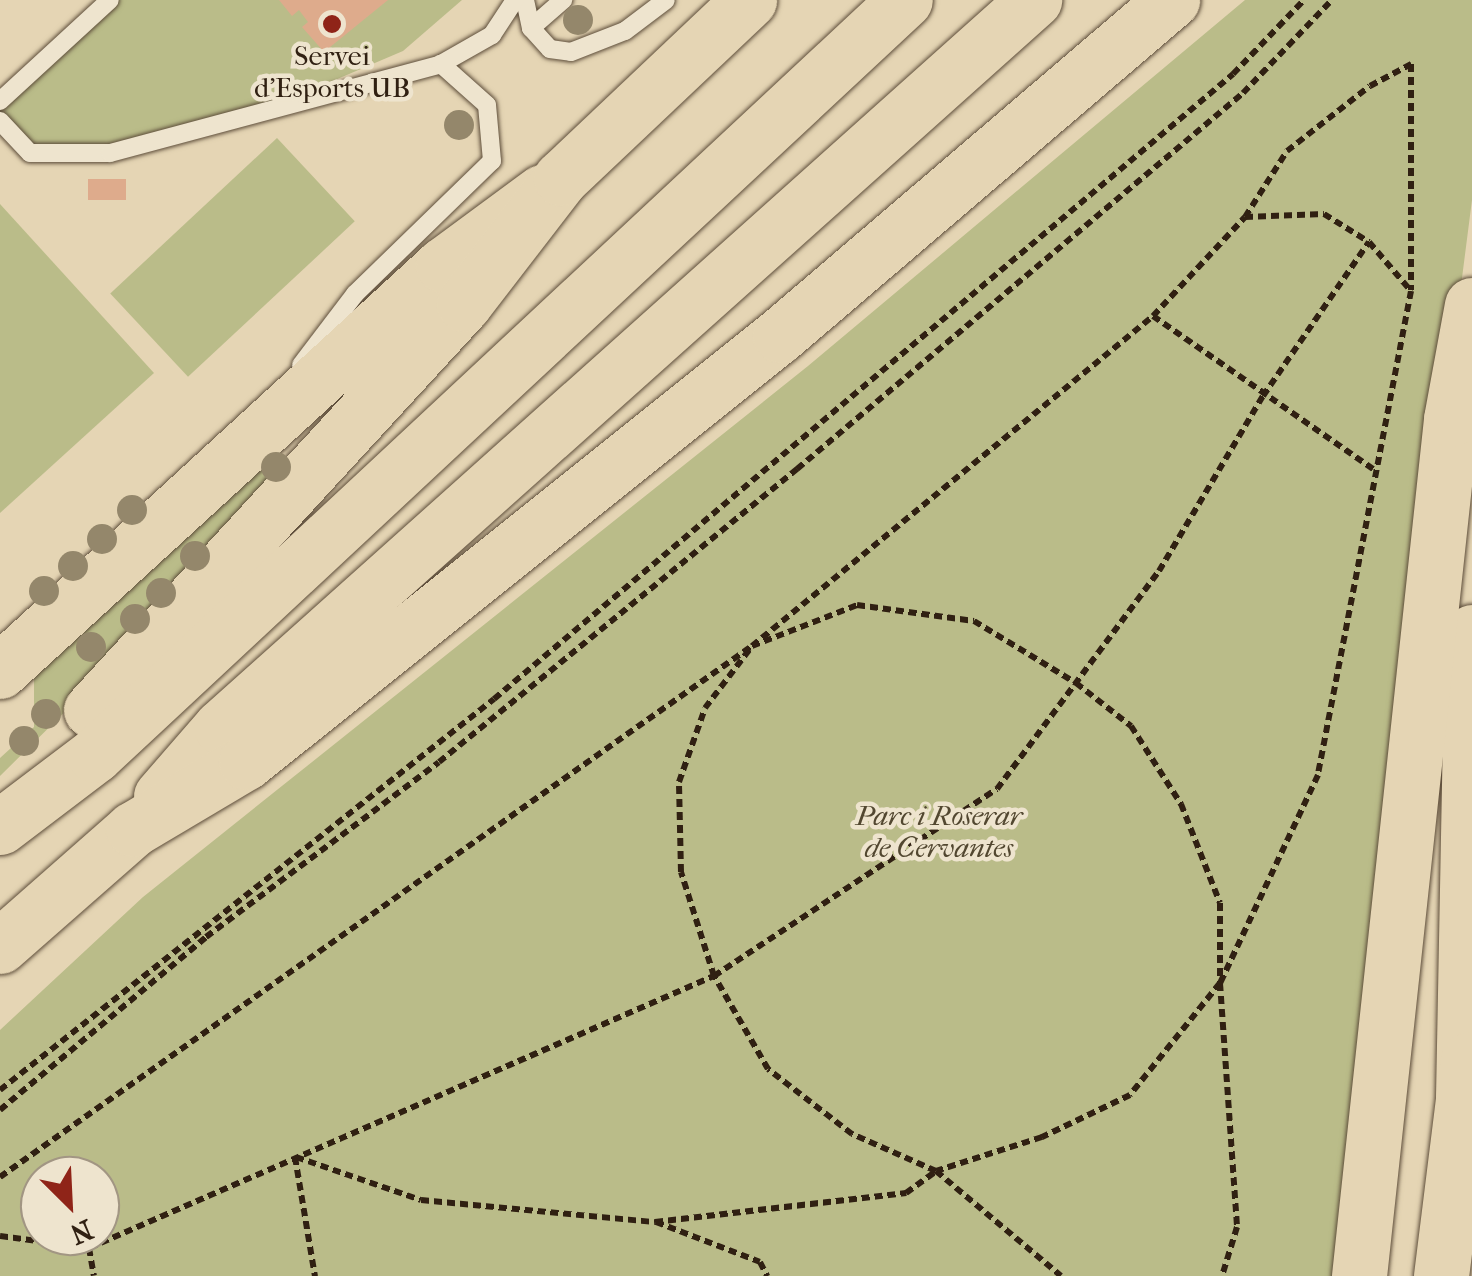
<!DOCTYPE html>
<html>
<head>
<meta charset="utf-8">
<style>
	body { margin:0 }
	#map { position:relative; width:1472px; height:1276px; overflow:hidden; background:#e5d5b4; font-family:"IM FELL French Canon",serif }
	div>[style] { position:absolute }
	.green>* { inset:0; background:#babc89; transform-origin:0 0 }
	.building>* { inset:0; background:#deab8c; transform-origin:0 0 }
	.path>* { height:6px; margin-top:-3px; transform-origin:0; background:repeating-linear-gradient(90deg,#302012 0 8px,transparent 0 13px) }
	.roads { filter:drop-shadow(0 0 2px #5d4d3a) drop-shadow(0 0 2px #5d4d3a) }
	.service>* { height:18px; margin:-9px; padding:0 9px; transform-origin:9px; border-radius:9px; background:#eee4ce }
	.primary>* { height:55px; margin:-27.5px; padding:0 27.5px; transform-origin:27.5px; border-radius:27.5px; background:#e5d5b4 }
	.trunk>* { height:55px; margin:-27.5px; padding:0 27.5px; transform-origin:27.5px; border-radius:27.5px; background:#e5d5b4 }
	.trees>* { width:30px; height:30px; margin:-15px; border-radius:50%; background:#94876b }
	.dots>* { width:28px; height:28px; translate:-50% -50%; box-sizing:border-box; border:5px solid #eee4ce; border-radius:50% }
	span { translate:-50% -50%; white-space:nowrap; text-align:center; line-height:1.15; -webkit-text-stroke:9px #eee4ce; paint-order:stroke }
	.poi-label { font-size:28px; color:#302012 }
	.park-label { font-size:28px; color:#524730; font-style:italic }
	.north { position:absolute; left:20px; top:1156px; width:100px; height:100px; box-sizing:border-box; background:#eee4ce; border:2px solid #a29683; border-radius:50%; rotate:156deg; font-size:28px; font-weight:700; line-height:40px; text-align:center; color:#302012 }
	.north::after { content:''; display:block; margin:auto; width:35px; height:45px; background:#8f2418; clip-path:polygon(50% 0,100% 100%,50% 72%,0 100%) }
</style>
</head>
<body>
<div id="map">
	<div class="green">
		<i style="clip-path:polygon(110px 0,462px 0,403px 51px,274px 106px,110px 153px,30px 153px,0 121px,0 101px)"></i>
		<i style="clip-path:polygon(evenodd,1245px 0,1472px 0,1472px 200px,1334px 1276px,0 1276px,0 1030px,143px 897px,808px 366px,1245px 0,40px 1176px,100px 1176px,100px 1236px,40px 1236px,40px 1176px)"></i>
		<i style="left:277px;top:138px;width:114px;height:228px;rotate:47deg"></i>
		<i style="clip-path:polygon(0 204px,154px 373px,0 513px)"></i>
		<i style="clip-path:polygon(272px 456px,285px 459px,93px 684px,0 776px,0 758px,34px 727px,34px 676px)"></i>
	</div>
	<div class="building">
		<i style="clip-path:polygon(279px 0,388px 0,324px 52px,302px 27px,308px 22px,299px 10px,292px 16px)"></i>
		<i style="left:126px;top:179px;width:21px;height:38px;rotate:90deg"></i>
	</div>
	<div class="path">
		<i style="left:1245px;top:217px;width:78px;rotate:-57.5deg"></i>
		<i style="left:1287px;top:151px;width:105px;rotate:-38.1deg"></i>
		<i style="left:1370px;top:86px;width:47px;rotate:-28.2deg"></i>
		<i style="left:1411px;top:64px;width:226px;rotate:90deg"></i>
		<i style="left:1153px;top:316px;width:268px;rotate:34.8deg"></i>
		<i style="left:0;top:1090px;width:630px;rotate:-38.36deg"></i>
		<i style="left:494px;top:699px;width:968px;rotate:-40.22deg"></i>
		<i style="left:1233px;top:74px;width:103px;rotate:-46.2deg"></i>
		<i style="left:0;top:1110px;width:269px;rotate:-40deg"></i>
		<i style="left:206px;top:937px;width:291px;rotate:-36.9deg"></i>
		<i style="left:439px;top:762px;width:463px;rotate:-39.3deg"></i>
		<i style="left:797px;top:469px;width:583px;rotate:-40.13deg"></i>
		<i style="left:1243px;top:93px;width:129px;rotate:-46.3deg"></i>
		<i style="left:295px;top:1157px;width:121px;rotate:80.5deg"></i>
		<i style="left:296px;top:1157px;width:132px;rotate:19deg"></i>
		<i style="left:421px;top:1200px;width:235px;rotate:5.4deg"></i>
		<i style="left:655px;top:1222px;width:253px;rotate:-6.6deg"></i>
		<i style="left:906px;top:1193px;width:37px;rotate:-36deg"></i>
		<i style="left:936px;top:1171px;width:163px;rotate:40deg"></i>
		<i style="left:0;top:1177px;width:921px;rotate:-35.23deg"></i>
		<i style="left:752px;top:646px;width:519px;rotate:-39.45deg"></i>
		<i style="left:1153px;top:316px;width:135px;rotate:-47.1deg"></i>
		<i style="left:1245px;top:217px;width:79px;rotate:-2.2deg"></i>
		<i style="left:1324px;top:214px;width:53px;rotate:31.9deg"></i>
		<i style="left:1369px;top:242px;width:65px;rotate:49.4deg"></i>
		<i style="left:1411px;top:291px;width:493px;rotate:100.9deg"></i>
		<i style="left:1318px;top:775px;width:230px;rotate:115.2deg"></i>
		<i style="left:1220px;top:983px;width:144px;rotate:128.8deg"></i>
		<i style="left:1130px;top:1095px;width:98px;rotate:154.5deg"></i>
		<i style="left:1042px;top:1137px;width:111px;rotate:162.2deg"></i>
		<i style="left:936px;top:1171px;width:92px;rotate:-156.2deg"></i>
		<i style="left:852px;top:1134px;width:106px;rotate:-142.3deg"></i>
		<i style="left:768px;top:1069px;width:108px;rotate:-120.1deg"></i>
		<i style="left:714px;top:976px;width:109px;rotate:-107.6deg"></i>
		<i style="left:681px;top:872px;width:90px;rotate:-91.3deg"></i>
		<i style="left:679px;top:782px;width:78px;rotate:-70.6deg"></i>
		<i style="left:705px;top:708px;width:78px;rotate:-52.8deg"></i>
		<i style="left:752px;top:646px;width:113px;rotate:-21.3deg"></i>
		<i style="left:857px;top:605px;width:118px;rotate:7.8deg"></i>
		<i style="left:974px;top:621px;width:119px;rotate:31.3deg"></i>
		<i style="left:1076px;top:683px;width:70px;rotate:38deg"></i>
		<i style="left:1131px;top:726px;width:93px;rotate:57.3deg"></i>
		<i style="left:1181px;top:804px;width:106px;rotate:68.5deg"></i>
		<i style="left:1220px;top:903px;width:80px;rotate:90deg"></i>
		<i style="left:1220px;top:983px;width:245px;rotate:86deg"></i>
		<i style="left:1237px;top:1227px;width:51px;rotate:107deg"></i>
		<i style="left:656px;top:1222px;width:111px;rotate:21deg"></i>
		<i style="left:760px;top:1262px;width:16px;rotate:63deg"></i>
		<i style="left:0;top:1236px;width:90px;rotate:7.7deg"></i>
		<i style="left:89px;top:1248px;width:682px;rotate:-23.52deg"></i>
		<i style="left:714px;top:976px;width:339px;rotate:-33.5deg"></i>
		<i style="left:997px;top:789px;width:272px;rotate:-53.4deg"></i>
		<i style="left:1159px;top:571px;width:204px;rotate:-59.3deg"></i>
		<i style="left:1263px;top:396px;width:187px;rotate:-55.5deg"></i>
		<i style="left:89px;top:1248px;width:28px;rotate:80deg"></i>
	</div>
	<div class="roads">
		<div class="service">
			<i style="left:525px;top:0;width:29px;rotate:78deg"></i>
			<i style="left:531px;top:28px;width:28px;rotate:48deg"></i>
			<i style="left:550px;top:49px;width:21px;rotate:8deg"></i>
			<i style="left:571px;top:52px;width:58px;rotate:-21.3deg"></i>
			<i style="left:625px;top:31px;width:51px;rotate:-37.1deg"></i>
			<i style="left:531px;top:28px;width:43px;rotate:-41.2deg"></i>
			<i style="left:0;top:101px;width:149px;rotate:-42.6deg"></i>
			<i style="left:0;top:121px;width:44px;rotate:46.8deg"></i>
			<i style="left:30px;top:153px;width:80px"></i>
			<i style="left:110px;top:153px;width:343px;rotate:-15deg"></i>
			<i style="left:441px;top:64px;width:59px;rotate:-29.6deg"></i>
			<i style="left:492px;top:35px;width:42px;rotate:-56.7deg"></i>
			<i style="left:301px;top:365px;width:89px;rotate:-52.7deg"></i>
			<i style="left:355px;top:294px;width:191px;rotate:-44.2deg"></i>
			<i style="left:492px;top:161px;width:56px;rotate:-95.1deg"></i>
			<i style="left:487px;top:105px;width:62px;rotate:-138.3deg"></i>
		</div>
		<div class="primary">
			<i style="left:0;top:671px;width:601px;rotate:-42.5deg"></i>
			<i style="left:443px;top:265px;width:123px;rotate:-36.4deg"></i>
			<i style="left:0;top:946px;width:177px;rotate:-41.3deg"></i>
		</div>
		<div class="trunk">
			<i style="left:91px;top:710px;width:551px;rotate:-47.43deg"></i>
			<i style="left:464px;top:304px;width:159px;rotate:-52.4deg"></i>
			<i style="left:561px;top:178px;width:259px;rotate:-43.4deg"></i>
			<i style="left:161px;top:796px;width:91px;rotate:-49deg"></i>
			<i style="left:221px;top:727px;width:1091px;rotate:-41.8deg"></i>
			<i style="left:0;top:827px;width:119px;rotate:-37.2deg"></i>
			<i style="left:95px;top:755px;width:1107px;rotate:-42.99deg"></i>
			<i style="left:133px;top:829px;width:131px;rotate:-30.7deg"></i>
			<i style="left:246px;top:762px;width:684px;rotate:-38.65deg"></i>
			<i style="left:780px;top:335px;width:516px;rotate:-40.52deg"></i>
			<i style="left:1463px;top:1097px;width:465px;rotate:-88.9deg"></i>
			<i style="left:1359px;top:1276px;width:862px;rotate:-83.87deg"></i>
			<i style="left:1451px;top:419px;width:116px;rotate:-79.6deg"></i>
			<i style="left:1441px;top:1276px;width:218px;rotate:-82.9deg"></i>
		</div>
	</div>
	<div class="trees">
		<i style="left:578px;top:20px"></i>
		<i style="left:459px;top:125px"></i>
		<i style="left:276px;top:467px"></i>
		<i style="left:132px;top:510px"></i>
		<i style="left:102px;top:539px"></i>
		<i style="left:195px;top:556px"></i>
		<i style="left:73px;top:566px"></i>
		<i style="left:44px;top:591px"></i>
		<i style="left:161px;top:593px"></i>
		<i style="left:135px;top:619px"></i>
		<i style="left:91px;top:647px"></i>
		<i style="left:46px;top:714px"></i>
		<i style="left:24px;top:741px"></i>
	</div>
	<div class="dots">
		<i style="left:332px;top:24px;background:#8f2418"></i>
	</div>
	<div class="poi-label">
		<span style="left:332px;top:72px">Servei<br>d'Esports UB</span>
	</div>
	<div class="park-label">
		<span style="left:939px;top:832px">Parc i Roserar<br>de Cervantes</span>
	</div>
	<div class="north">N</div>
</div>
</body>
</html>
